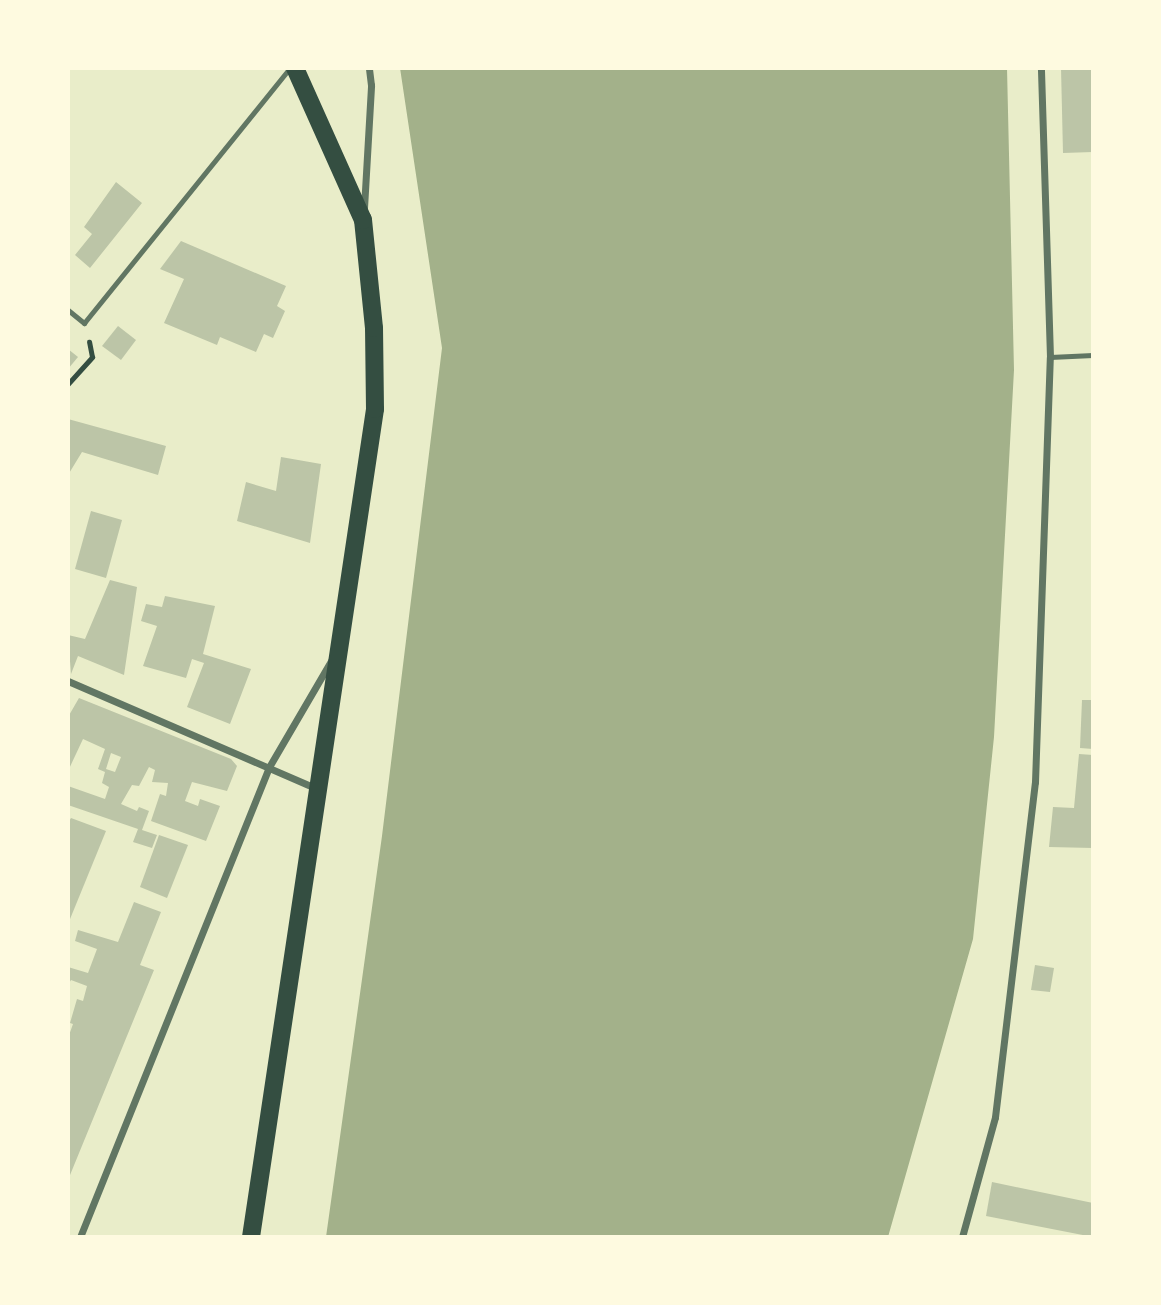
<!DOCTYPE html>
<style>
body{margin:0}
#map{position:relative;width:1161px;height:1305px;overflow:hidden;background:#e9edc9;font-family:"Times New Roman",serif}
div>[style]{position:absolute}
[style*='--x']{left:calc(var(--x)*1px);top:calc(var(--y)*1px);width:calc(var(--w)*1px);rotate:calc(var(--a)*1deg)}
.water>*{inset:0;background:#a3b18a}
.building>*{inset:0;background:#bcc5a7}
.path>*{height:4.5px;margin:-2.25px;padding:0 2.25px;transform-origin:2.25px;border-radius:2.25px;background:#344e41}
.service>*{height:5px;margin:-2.5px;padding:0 2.5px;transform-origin:2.5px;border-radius:2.5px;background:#617663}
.minor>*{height:7px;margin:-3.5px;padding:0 3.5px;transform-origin:3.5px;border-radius:3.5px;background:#617663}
.primary>*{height:18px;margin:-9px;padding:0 9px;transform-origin:9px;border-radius:9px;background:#344e41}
span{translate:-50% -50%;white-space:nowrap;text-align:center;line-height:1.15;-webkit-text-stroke:5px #fefae0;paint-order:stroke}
.frame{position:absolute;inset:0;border:70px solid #fefae0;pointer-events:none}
</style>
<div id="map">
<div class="water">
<i style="clip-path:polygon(400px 68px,1007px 68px,1014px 370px,994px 737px,973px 939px,888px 1237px,326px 1237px,382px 836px,442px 348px)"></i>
</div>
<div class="building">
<i style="clip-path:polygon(1061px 68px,1093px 68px,1093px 152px,1063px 153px)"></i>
<i style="clip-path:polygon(116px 182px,142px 203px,90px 268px,75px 255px,92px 234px,84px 227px)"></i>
<i style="clip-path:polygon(181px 241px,286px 286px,277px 306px,285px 311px,273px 338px,264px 334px,256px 352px,220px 337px,217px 345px,164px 323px,184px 279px,160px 269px)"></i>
<i style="clip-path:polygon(118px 326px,136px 340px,121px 360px,102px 346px)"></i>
<i style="clip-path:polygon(68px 349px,78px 357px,68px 369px)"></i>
<i style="clip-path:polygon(68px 419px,166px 446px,158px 475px,82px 452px,68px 475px)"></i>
<i style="clip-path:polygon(281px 457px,321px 464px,310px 543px,237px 521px,246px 482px,276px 491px)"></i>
<i style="clip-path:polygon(91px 511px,122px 520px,106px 578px,75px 569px)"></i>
<i style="clip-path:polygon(110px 580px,137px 587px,124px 675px,78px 656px,71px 674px,68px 635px,85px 639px)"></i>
<i style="clip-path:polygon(165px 596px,215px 606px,203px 654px,251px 669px,230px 724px,187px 707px,204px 663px,192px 659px,186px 678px,143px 666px,157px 626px,141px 621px,146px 604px,162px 607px)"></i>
<i style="clip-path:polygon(evenodd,79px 698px,231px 759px,237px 766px,227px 791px,192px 782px,185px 801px,198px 806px,200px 799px,220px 806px,206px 841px,151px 821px,160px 794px,166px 796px,168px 783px,152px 782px,155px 770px,149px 767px,139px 786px,132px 785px,121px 804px,137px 811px,139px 807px,149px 811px,142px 830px,157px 835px,152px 848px,133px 842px,138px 829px,68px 805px,68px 786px,105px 799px,109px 787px,102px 783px,105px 772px,98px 769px,105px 749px,83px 739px,68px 771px,68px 717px,79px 698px,111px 753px,121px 757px,115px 772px,106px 769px,111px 753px)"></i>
<i style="clip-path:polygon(1082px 700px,1093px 700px,1093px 749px,1080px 748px)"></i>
<i style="clip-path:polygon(1079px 754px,1093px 755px,1093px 848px,1049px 847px,1053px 807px,1074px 808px)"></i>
<i style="clip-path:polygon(71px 818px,106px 831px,68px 924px,68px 823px)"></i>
<i style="clip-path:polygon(159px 835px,188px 845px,167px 898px,140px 887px)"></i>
<i style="clip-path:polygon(134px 902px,161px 912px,140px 965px,154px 970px,68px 1180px,68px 1038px,73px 1024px,70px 1023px,77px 999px,83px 1001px,87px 986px,71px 980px,68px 985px,68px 967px,88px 973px,97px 949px,75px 941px,78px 930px,118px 942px)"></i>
<i style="clip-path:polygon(1035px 965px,1054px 968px,1050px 992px,1031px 990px)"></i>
<i style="clip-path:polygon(992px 1182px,1093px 1203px,1093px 1237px,986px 1216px)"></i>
</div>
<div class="path">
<i style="--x:68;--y:384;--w:36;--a:-48"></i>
<i style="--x:92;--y:357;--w:15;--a:-101"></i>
</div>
<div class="service">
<i style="--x:68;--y:310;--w:21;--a:39"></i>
<i style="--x:84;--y:323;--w:328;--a:-51.1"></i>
<i style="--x:1050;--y:357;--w:43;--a:-2.7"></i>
</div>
<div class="minor">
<i style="--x:364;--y:208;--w:123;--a:-86.7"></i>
<i style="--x:371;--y:85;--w:17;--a:-97"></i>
<i style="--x:68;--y:681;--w:272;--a:23.4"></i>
<i style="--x:80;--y:1237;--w:507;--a:-68.09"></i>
<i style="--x:269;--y:767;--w:125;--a:-59.7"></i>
<i style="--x:962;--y:1237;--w:124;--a:-74.6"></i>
<i style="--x:995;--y:1117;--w:337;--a:-83.2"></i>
<i style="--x:1035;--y:782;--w:425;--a:-88"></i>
<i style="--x:1050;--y:357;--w:289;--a:-91.8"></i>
</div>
<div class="primary">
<i style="--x:251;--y:1237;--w:837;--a:-81.48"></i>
<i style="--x:375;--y:409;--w:81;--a:-90.7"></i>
<i style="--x:374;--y:328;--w:109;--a:-95.8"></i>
<i style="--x:363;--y:220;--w:167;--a:-114.1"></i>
</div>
<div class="frame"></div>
</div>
